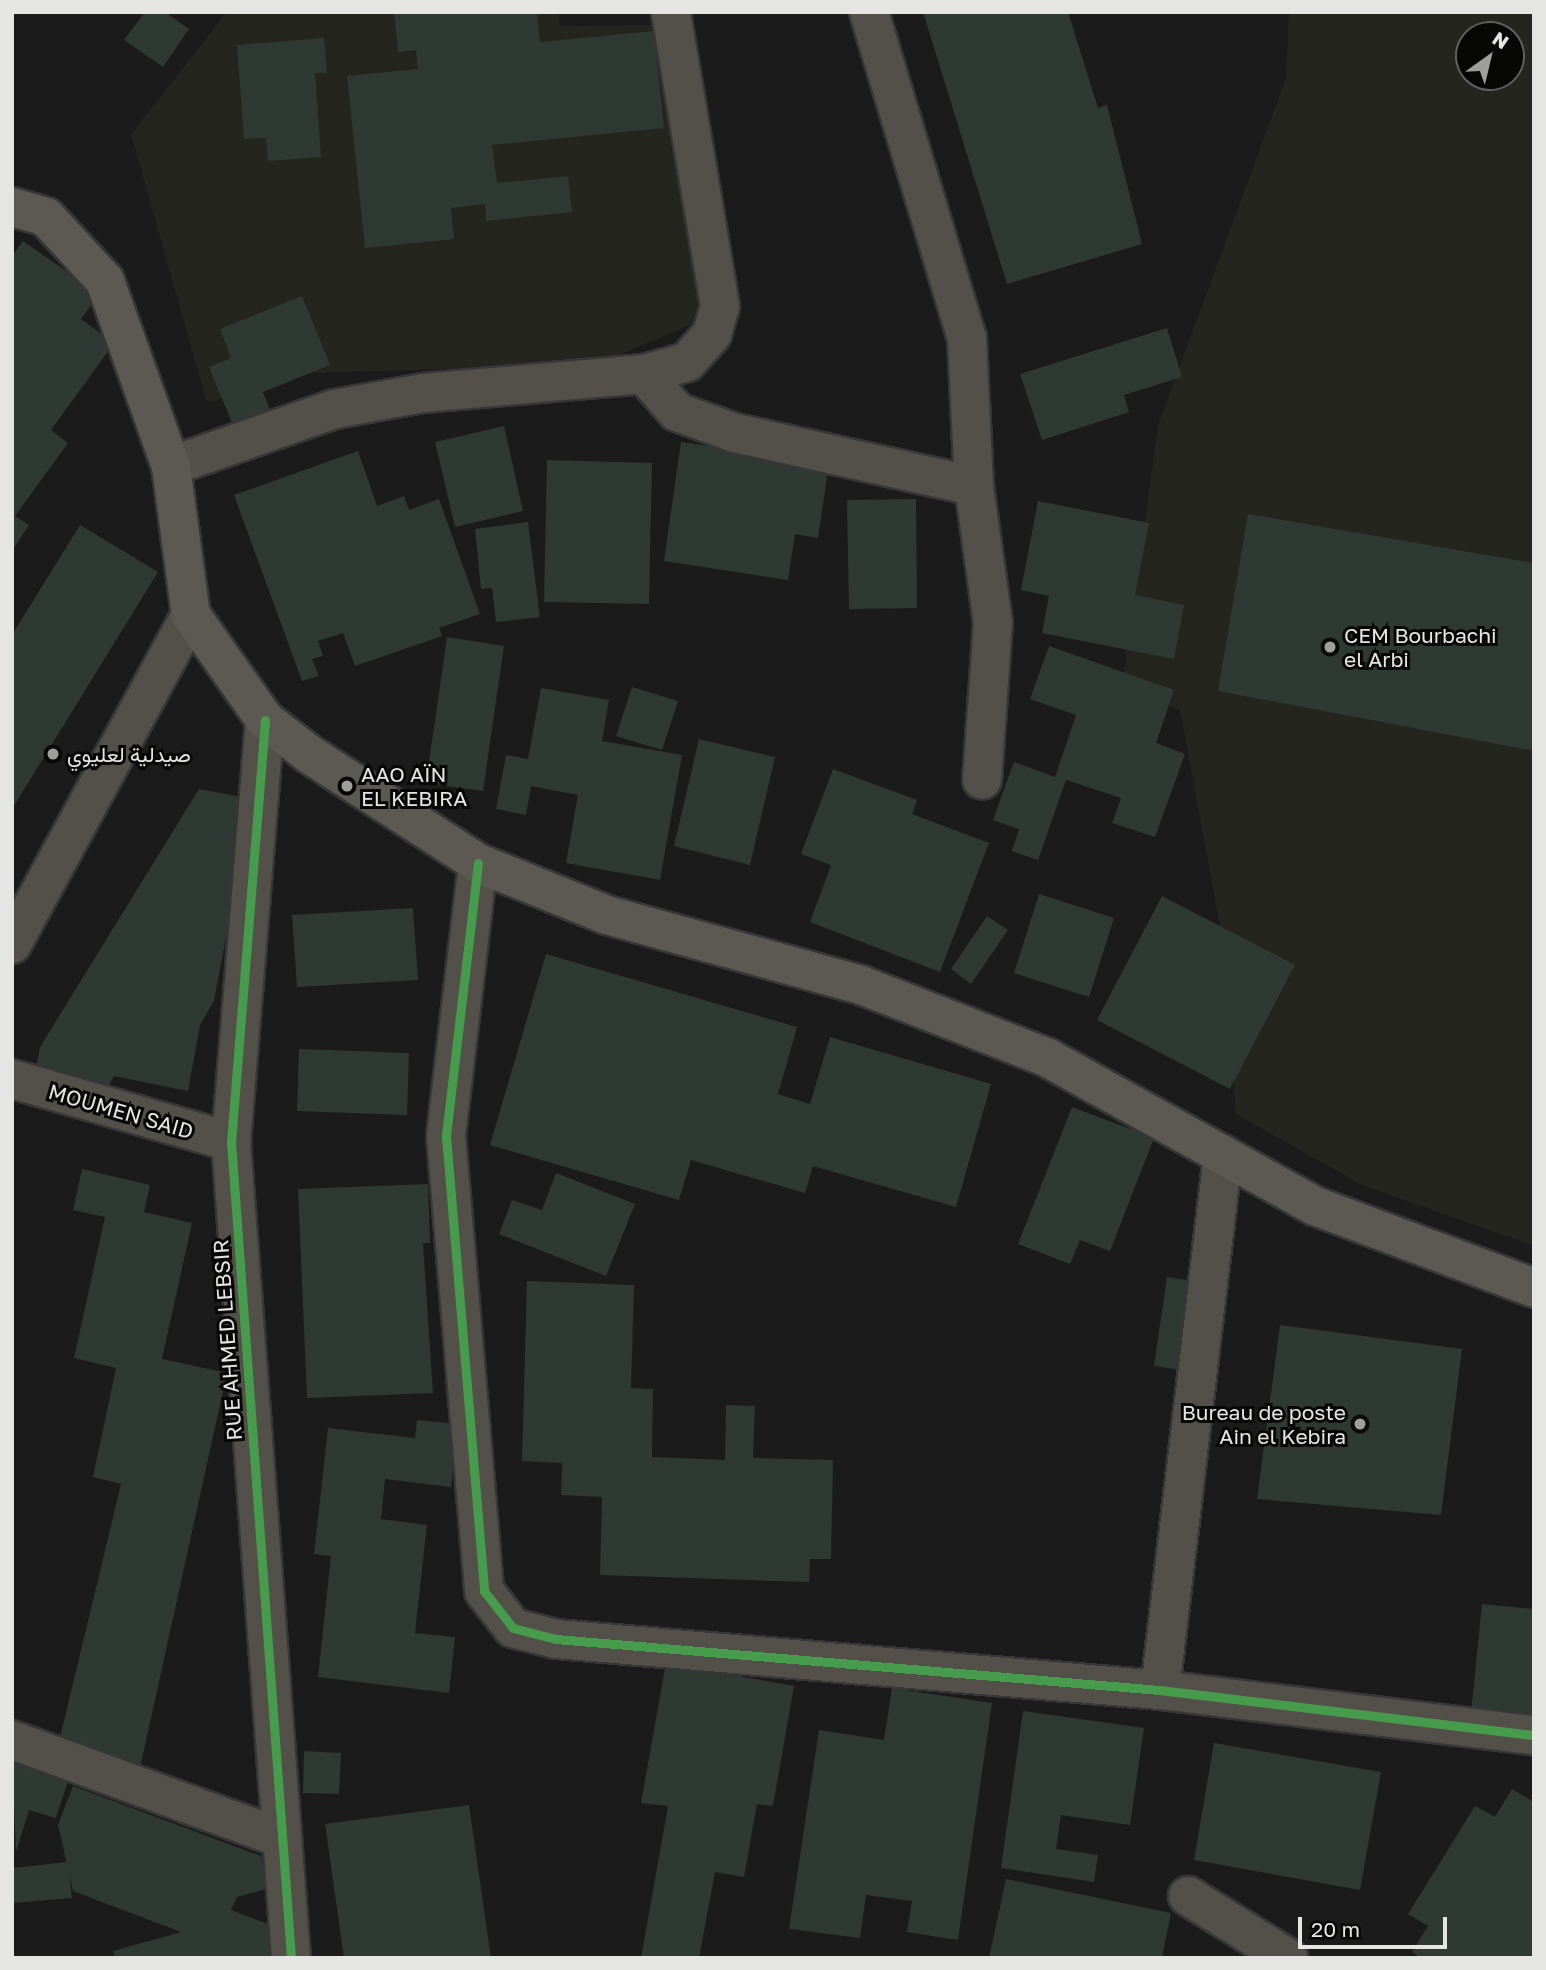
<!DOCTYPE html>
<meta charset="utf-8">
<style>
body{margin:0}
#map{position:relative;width:1546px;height:1970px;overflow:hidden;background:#1b1b1b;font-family:"Golos Text",Vazirmatn,sans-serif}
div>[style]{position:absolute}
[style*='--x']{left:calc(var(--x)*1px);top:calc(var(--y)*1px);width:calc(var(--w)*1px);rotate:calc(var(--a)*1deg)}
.built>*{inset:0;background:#23251e}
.building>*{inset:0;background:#2f3933}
.roads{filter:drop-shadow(2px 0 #373737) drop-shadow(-2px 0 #373737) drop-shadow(0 2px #373737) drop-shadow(0 -2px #373737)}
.minor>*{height:38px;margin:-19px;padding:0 19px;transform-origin:19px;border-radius:19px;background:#535049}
.major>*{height:38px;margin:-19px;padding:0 19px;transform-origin:19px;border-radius:19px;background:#5c5952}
.cycleway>*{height:9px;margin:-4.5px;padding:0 4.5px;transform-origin:4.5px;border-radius:4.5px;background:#469c4c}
.dots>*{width:19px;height:19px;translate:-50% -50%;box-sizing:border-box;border:4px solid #070706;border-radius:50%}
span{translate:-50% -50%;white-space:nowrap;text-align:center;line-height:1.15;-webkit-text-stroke:6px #070706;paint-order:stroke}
.poi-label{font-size:21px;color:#e5e5e3}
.left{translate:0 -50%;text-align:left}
.right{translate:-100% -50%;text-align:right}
.street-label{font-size:21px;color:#e5e5e3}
.frame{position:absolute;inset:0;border:14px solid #e5e5e3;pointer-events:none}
.north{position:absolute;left:1455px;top:21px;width:70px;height:70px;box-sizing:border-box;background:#070706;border:2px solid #60605e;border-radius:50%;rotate:34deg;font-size:19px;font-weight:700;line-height:28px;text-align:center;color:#e5e5e3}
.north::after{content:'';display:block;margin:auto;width:24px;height:32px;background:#9e9e9d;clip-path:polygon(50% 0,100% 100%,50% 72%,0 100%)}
.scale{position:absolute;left:1298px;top:1917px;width:149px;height:32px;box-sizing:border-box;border:4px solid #e5e5e3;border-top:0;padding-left:9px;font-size:21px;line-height:24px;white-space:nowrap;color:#e5e5e3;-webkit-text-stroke:5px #070706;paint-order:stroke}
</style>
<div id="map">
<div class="built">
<i style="clip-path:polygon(227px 12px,558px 12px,560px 26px,660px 25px,702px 281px,693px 324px,619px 355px,485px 368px,312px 373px,207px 403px,131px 134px)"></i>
<i style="clip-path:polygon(evenodd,1289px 12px,1534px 12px,1534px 1246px,1362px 1185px,1236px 1114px,1224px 947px,1180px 710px,1122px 687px,1158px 425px,1286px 78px,1289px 12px,1469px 35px,1511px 35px,1511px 77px,1469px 77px,1469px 35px)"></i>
</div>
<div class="building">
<i style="clip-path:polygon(145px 12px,165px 12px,189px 29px,163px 67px,124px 40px)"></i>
<i style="clip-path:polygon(394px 12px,537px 12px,540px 42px,654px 31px,664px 128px,492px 145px,497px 183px,568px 176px,572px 212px,486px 221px,485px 204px,451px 208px,454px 239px,365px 248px,347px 76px,418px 69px,416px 50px,398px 52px)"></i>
<i style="clip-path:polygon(923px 12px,1068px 12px,1098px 108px,1107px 105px,1142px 244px,1007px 284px)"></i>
<i style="clip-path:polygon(324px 38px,327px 73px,315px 73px,321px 157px,268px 161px,266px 138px,244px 139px,237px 45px)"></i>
<i style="clip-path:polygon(23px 241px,99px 294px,81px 319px,114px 343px,51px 430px,68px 443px,15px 516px,29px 525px,12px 551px,12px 256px)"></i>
<i style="clip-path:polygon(302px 296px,330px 365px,263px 392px,270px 410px,233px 425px,209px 367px,231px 358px,220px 329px)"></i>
<i style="clip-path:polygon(1167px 328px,1182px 377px,1124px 395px,1129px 412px,1042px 440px,1020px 374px)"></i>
<i style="clip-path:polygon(504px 426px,523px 511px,455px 527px,435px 442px)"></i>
<i style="clip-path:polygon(681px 442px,829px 464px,818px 538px,795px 534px,788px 580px,664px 561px)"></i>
<i style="clip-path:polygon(358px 451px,377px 506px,404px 496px,409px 510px,439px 499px,480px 614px,439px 628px,442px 636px,355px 666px,343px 633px,318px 641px,323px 656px,312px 659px,319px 676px,302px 681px,234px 495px)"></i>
<i style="clip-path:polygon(547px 460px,652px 463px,649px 604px,544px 602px)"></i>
<i style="clip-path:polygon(916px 499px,917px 608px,849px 609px,847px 500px)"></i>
<i style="clip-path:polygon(1038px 501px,1149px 523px,1135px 595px,1184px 605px,1174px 659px,1042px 633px,1049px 596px,1021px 590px)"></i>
<i style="clip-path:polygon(1248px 514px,1534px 563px,1534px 751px,1218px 691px)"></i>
<i style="clip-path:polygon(528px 522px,540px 617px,496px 622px,492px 588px,481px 589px,475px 529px)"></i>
<i style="clip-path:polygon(80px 525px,158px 572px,12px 809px,12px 635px)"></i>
<i style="clip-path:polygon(447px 637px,504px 646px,483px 791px,426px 783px)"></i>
<i style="clip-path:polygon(1049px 646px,1174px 690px,1156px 743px,1185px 754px,1155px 837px,1112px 823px,1121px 798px,1066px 780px,1038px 860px,1012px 851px,1019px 829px,993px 820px,1014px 762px,1055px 777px,1076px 715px,1030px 699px)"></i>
<i style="clip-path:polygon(632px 687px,678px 701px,662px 750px,616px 736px)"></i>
<i style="clip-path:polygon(541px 688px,609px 700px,602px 741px,682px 755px,660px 880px,566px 863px,578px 795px,531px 786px,526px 815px,496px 809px,506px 755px,528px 759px)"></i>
<i style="clip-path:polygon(699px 739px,775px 757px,750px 865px,674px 846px)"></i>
<i style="clip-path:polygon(833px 769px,917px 800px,912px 814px,989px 843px,940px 972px,810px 922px,831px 865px,801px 854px)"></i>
<i style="clip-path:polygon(199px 789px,252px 799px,214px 1001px,200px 1025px,188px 1091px,114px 1076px,98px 1105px,34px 1079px,40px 1047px)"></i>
<i style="clip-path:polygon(1039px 894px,1114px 918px,1089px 997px,1014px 973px)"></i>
<i style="clip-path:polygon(1162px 896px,1295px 965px,1230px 1089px,1097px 1020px)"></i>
<i style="clip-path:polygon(413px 908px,418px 980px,297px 987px,292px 915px)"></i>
<i style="clip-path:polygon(987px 916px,1008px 930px,971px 984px,951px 969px)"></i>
<i style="clip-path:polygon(546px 954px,797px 1027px,778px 1094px,810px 1104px,830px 1037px,991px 1084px,956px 1207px,813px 1166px,805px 1193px,691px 1160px,679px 1200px,490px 1145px)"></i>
<i style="clip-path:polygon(299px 1049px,409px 1053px,407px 1115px,297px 1111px)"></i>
<i style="clip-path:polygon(1072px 1107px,1154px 1138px,1110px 1251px,1080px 1240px,1070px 1264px,1018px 1244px)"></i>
<i style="clip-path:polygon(82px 1169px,150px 1185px,144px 1212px,192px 1223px,162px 1359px,227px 1373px,140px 1768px,57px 1750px,121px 1484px,93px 1477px,116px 1368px,74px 1358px,105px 1217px,73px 1210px)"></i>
<i style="clip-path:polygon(556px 1173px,635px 1204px,606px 1276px,499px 1234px,512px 1200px,542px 1210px)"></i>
<i style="clip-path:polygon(428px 1184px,430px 1243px,423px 1243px,433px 1393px,307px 1398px,298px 1189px)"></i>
<i style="clip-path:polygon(1167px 1277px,1206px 1283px,1194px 1372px,1154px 1366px)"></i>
<i style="clip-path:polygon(527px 1281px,634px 1285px,631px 1388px,653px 1389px,652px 1457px,725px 1460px,726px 1405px,755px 1406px,753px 1458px,833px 1460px,831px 1559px,810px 1559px,809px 1582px,600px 1575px,602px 1497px,561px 1495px,562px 1463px,522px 1461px)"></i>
<i style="clip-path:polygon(1280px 1325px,1462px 1349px,1441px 1515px,1257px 1499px)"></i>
<i style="clip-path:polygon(417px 1420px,458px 1424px,451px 1487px,385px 1479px,381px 1519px,427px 1525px,415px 1633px,455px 1637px,449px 1693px,318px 1677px,331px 1556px,314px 1554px,328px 1428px,415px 1438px)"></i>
<i style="clip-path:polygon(1482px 1604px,1534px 1609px,1534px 1719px,1471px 1713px)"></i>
<i style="clip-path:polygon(666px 1663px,794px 1686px,773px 1806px,757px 1804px,744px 1877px,715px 1872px,699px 1958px,641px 1958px,668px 1806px,641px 1803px)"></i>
<i style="clip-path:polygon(892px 1688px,992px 1703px,958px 1940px,907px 1932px,912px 1901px,866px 1895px,860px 1938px,789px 1929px,819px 1730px,884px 1740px)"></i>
<i style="clip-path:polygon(1023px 1711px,1144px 1728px,1130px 1825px,1061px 1815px,1056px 1849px,1098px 1855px,1094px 1882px,1001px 1868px)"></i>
<i style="clip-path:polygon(1214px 1743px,1381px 1772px,1360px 1890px,1194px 1860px)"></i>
<i style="clip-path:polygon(304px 1751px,341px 1753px,339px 1794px,303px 1793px)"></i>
<i style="clip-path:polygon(12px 1757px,70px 1775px,56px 1818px,29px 1810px,16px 1852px)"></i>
<i style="clip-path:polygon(73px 1786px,261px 1856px,270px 1888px,237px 1897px,231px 1910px,279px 1928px,283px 1958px,115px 1958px,113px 1951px,181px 1932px,73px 1891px,58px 1825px)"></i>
<i style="clip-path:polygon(1512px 1789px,1534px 1802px,1534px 1958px,1421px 1958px,1412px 1952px,1428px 1926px,1408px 1914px,1475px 1806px,1495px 1817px)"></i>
<i style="clip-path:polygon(469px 1805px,491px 1958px,344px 1958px,325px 1824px)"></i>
<i style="clip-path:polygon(68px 1862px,72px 1898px,12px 1903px,12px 1868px)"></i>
<i style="clip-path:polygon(1006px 1879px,1171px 1913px,1162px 1958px,989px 1958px)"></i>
</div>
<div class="roads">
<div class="minor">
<i style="--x:869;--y:12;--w:340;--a:73.3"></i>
<i style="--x:967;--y:338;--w:148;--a:87.3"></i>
<i style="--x:974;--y:486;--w:138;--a:82.1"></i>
<i style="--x:993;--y:623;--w:157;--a:94"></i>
<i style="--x:644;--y:374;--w:50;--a:49"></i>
<i style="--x:677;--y:412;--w:62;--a:19.9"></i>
<i style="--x:735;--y:433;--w:245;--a:12.5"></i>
<i style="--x:171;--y:466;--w:174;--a:-19.2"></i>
<i style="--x:335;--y:409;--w:89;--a:-10.3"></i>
<i style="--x:423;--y:393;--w:222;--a:-4.9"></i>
<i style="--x:644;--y:374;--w:45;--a:-15.6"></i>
<i style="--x:687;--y:362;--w:38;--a:-48"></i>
<i style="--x:712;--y:334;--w:29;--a:-74"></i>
<i style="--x:720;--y:306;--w:298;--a:-99.5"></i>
<i style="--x:265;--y:720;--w:423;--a:94.6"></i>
<i style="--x:231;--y:1142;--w:818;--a:85.79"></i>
<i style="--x:478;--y:863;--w:275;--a:96.7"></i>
<i style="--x:446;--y:1136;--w:457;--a:85.2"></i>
<i style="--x:484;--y:1591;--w:47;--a:51.9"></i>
<i style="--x:513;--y:1628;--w:44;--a:14.3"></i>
<i style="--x:556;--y:1639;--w:606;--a:4.83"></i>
<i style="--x:1160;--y:1690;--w:377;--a:6.9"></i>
<i style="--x:12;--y:944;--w:375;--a:-61.5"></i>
<i style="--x:12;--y:1079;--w:228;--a:16"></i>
<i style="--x:1160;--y:1690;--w:539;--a:-83.28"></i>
<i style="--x:12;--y:1740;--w:284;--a:20"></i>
<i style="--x:1188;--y:1896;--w:118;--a:31.8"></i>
</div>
<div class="major">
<i style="--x:12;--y:207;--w:35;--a:16"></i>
<i style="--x:46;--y:217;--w:87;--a:47.3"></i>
<i style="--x:105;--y:281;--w:196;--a:70.4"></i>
<i style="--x:171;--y:466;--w:150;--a:82.4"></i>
<i style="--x:191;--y:615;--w:128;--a:54.8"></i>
<i style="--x:265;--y:720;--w:56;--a:37.7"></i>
<i style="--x:309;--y:754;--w:201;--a:32.8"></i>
<i style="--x:478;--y:863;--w:139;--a:22"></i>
<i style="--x:607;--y:915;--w:263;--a:15.4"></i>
<i style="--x:861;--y:985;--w:201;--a:21.3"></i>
<i style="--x:1048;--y:1058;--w:305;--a:29"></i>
<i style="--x:1315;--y:1206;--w:234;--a:20.5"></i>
</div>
</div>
<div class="cycleway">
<i style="--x:265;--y:720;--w:423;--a:94.6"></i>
<i style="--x:231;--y:1142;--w:818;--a:85.79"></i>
<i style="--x:478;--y:863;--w:275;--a:96.7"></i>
<i style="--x:446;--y:1136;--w:457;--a:85.2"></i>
<i style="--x:484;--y:1591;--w:47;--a:51.9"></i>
<i style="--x:513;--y:1628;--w:44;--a:14.3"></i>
<i style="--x:556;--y:1639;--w:606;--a:4.83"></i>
<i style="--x:1160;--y:1690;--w:377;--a:6.9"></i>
</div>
<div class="dots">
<i style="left:1330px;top:647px;background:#9e9e9d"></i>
<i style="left:53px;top:754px;background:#9e9e9d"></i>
<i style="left:347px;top:786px;background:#9e9e9d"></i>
<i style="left:1360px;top:1424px;background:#9e9e9d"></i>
</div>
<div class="poi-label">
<span class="left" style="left:1344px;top:647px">CEM Bourbachi<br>el Arbi</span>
<span class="left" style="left:67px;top:754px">صيدلية لعليوي</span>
<span class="left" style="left:361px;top:786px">AAO AÏN<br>EL KEBIRA</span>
<span class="right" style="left:1346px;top:1424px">Bureau de poste<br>Ain el Kebira</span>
</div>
<div class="street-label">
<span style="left:121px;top:1111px;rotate:16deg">MOUMEN SAID</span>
<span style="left:227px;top:1340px;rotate:-94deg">RUE AHMED LEBSIR</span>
</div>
<div class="frame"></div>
<div class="north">N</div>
<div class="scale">20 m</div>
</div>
